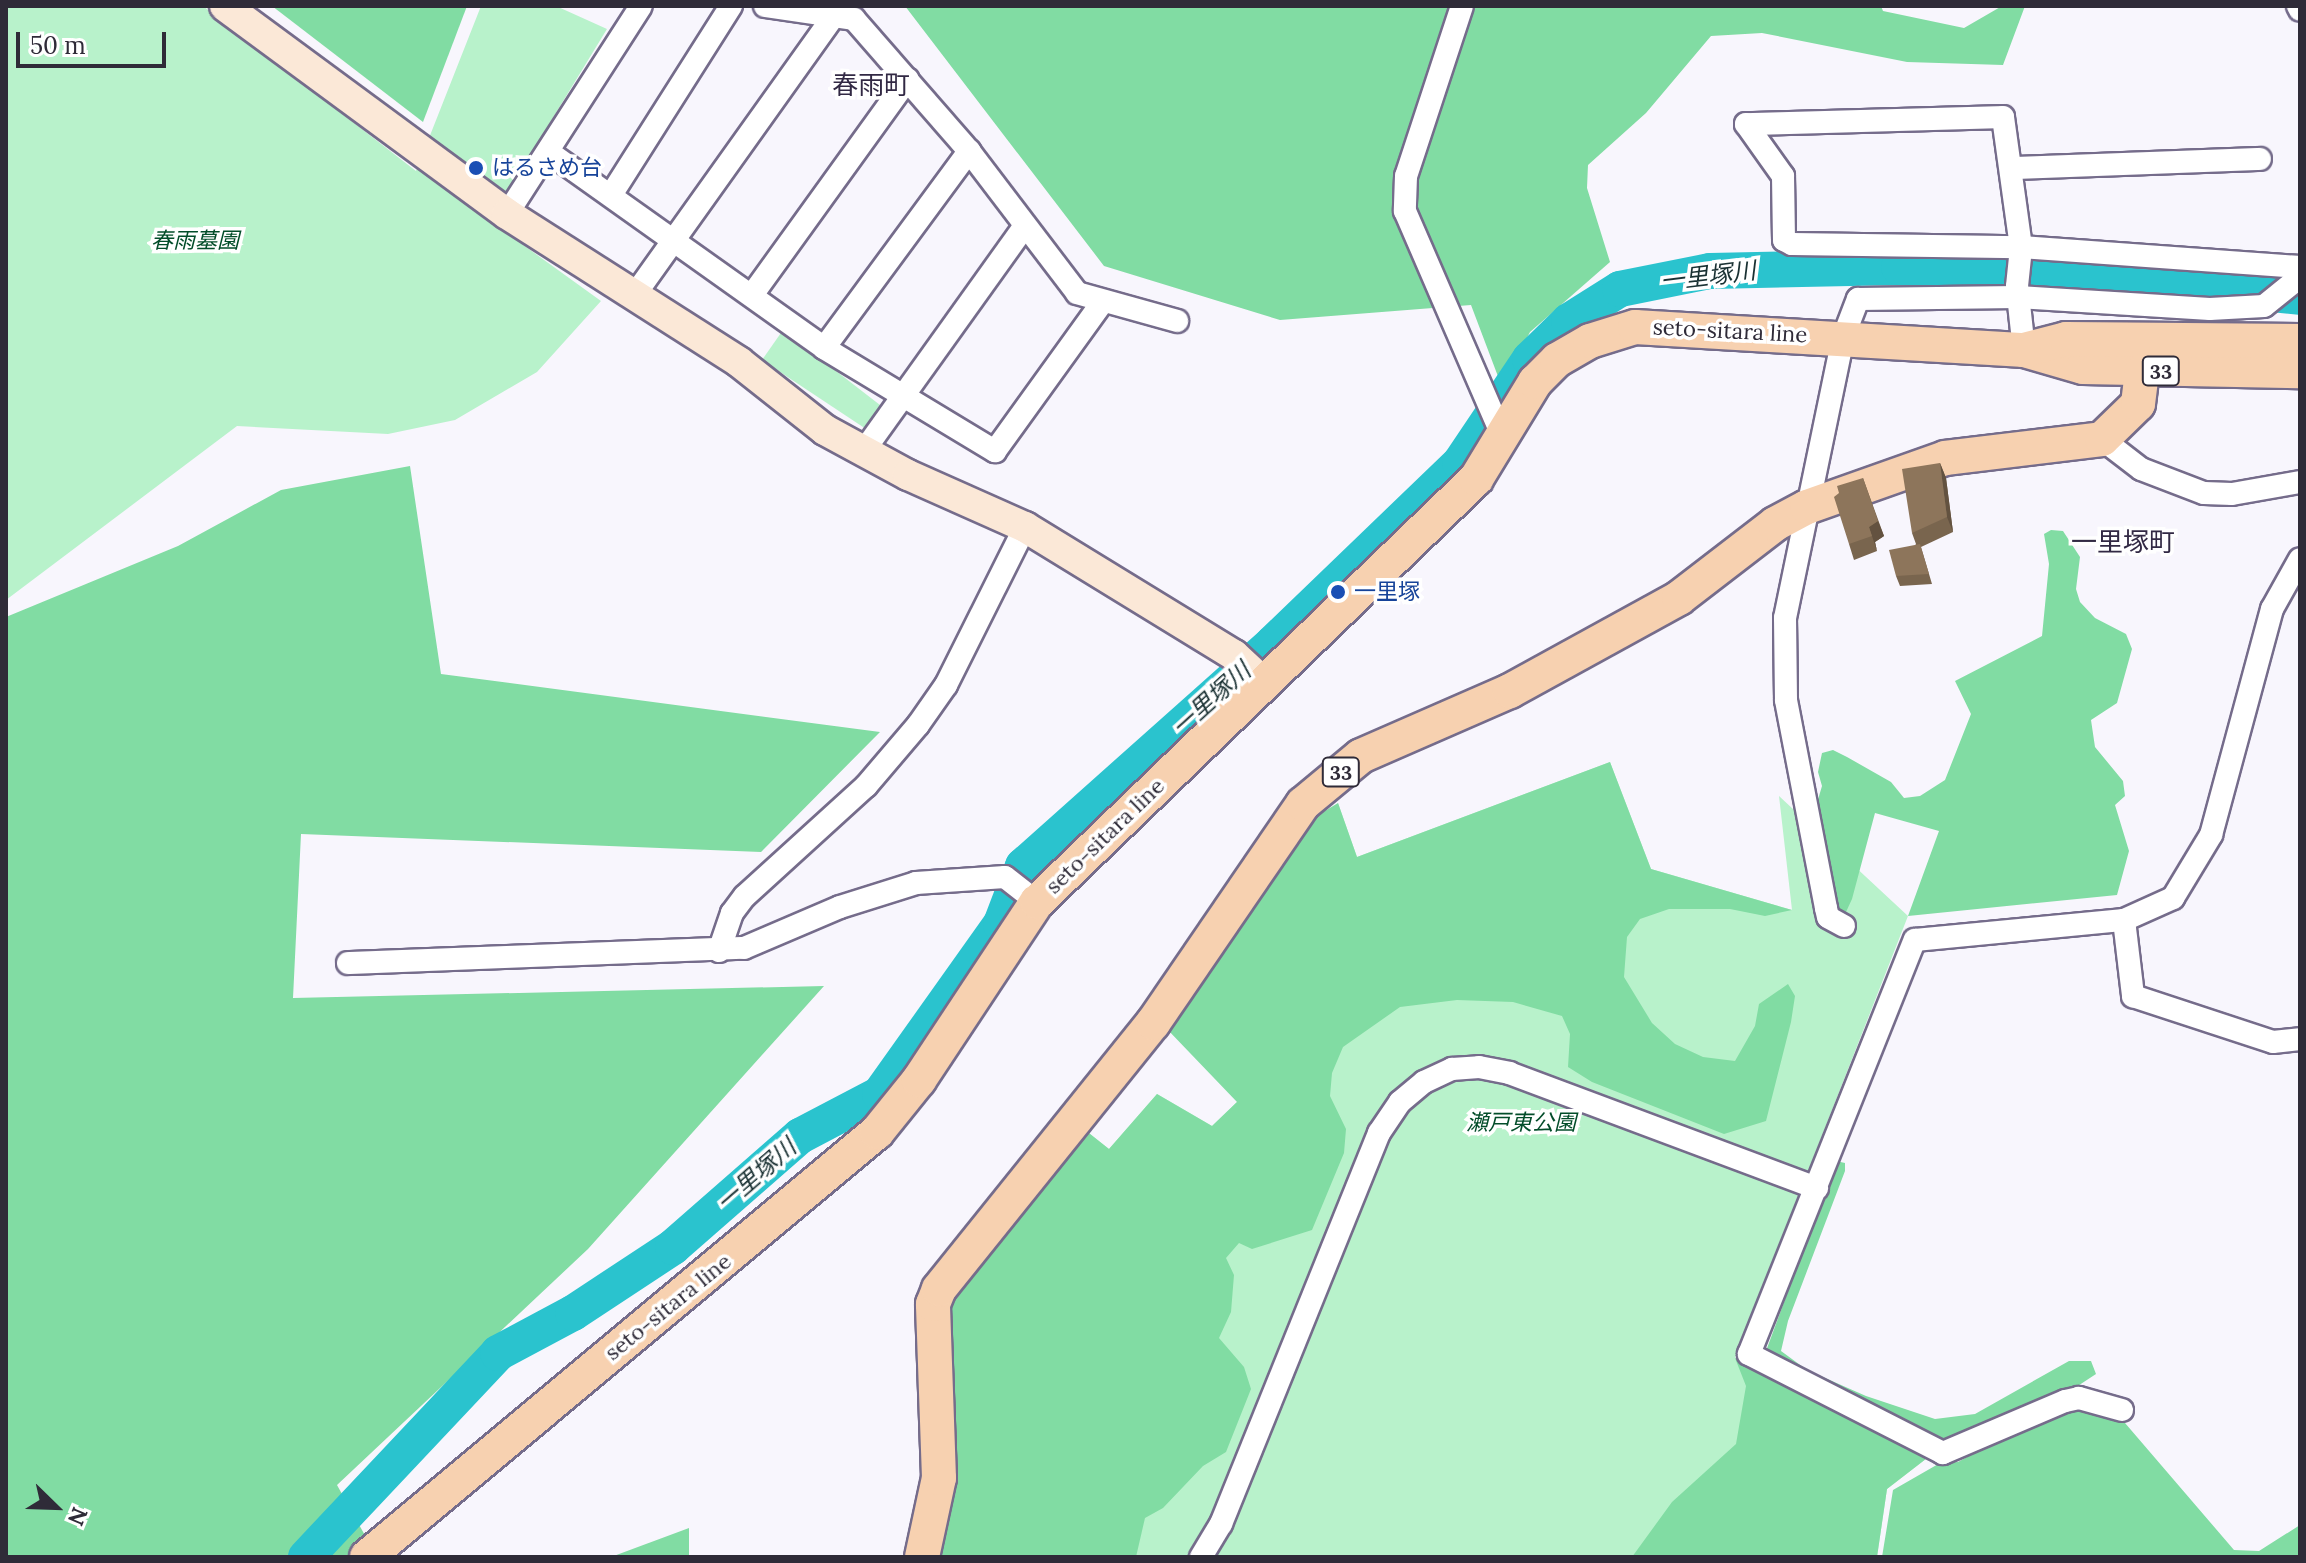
<!DOCTYPE html>
<meta charset="utf-8">
<style>
body{margin:0}
#map{position:relative;width:2306px;height:1563px;overflow:hidden;background:#f8f6fd;font-family:Lora,"Noto Sans JP",serif}
div>[style]{position:absolute}
[style*='--x']{left:calc(var(--x)*1px);top:calc(var(--y)*1px);width:calc(var(--w)*1px);rotate:calc(var(--a)*1deg)}
.green>*{inset:0;background:#b8f2cb}
.forest>*{inset:0;background:#81dca3}
.river>*{height:36px;margin:-18px;padding:0 18px;transform-origin:18px;border-radius:18px;background:#2ac3ce}
.roads{filter:drop-shadow(2px 0 #756c8b) drop-shadow(-2px 0 #756c8b) drop-shadow(0 2px #756c8b) drop-shadow(0 -2px #756c8b)}
.street>*{height:22px;margin:-11px;padding:0 11px;transform-origin:11px;border-radius:11px;background:#fff}
.secondary>*{height:30px;margin:-15px;padding:0 15px;transform-origin:15px;border-radius:15px;background:#fbe8d7}
.primary>*{height:34px;margin:-17px;padding:0 17px;transform-origin:17px;border-radius:17px;background:#f7d1b0}
.wall>*{inset:0;background:#79654e}
.shaded-wall>*{inset:0;background:#635240}
.building>*{inset:0;background:#8d755b}
.dots>*{width:22px;height:22px;translate:-50% -50%;box-sizing:border-box;border:4px solid #fff;border-radius:50%}
span{translate:-50% -50%;white-space:nowrap;text-align:center;line-height:1.15;-webkit-text-stroke:7px #fff;paint-order:stroke}
.shield-label span{padding:2px 6px;background:#fff;border:2px solid;border-radius:6px;-webkit-text-stroke-width:0}
.shield-label{font-size:20px;color:#2f2b38;font-weight:700}
.transit-label{font-size:22px;color:#164399}
.left{translate:0 -50%;text-align:left}
.park-label{font-size:22px;color:#034d2a;font-style:italic}
.street-label{font-size:22px;color:#2f2b38}
.water-label{font-size:24px;color:#1a3133;font-style:italic}
.quarter-label{font-size:26px;color:#322944}
.frame{position:absolute;inset:0;border:8px solid #2f2b38;pointer-events:none}
.north{position:absolute;left:16px;top:1467px;width:80px;height:80px;-webkit-text-stroke:6px #fff;paint-order:stroke;rotate:113deg;font-size:22px;font-weight:700;line-height:32px;text-align:center;color:#2f2b38}
.north::after{content:'';display:block;margin:auto;width:28px;height:36px;background:#2f2b38;clip-path:polygon(50% 0,100% 100%,50% 72%,0 100%)}
.scale{position:absolute;left:16px;top:32px;width:150px;height:36px;box-sizing:border-box;border:4px solid #2f2b38;border-top:0;padding-left:10px;font-size:24px;line-height:28px;white-space:nowrap;color:#2f2b38;-webkit-text-stroke:6px #fff;paint-order:stroke}
</style>
<div id="map">
<div class="green">
<i style="clip-path:polygon(6px 6px,203px 6px,416px 171px,481px 6px,556px 6px,607px 29px,490px 221px,601px 301px,537px 372px,455px 420px,388px 434px,237px 426px,6px 600px)"></i>
<i style="clip-path:polygon(783px 330px,880px 405px,866px 429px,762px 360px)"></i>
<i style="clip-path:polygon(1610px 762px,1651px 869px,1792px 910px,1779px 796px,1908px 916px,1735px 1358px,1931px 1455px,1887px 1489px,1877px 1557px,930px 1557px,1080px 1126px,1109px 1149px,1157px 1094px,1212px 1126px,1237px 1102px,1338px 803px,1357px 857px)"></i>
</div>
<div class="forest">
<i style="clip-path:polygon(272px 6px,467px 6px,423px 122px)"></i>
<i style="clip-path:polygon(905px 6px,1881px 6px,1883px 11px,1964px 28px,2002px 6px,2025px 6px,2003px 65px,1907px 62px,1762px 33px,1711px 36px,1646px 113px,1588px 165px,1587px 188px,1610px 262px,1530px 332px,1502px 387px,1471px 305px,1280px 320px,1104px 266px)"></i>
<i style="clip-path:polygon(410px 466px,441px 674px,880px 732px,761px 852px,301px 834px,293px 998px,824px 986px,588px 1249px,337px 1485px,377px 1557px,6px 1557px,6px 617px,178px 546px,281px 490px)"></i>
<i style="clip-path:polygon(2051px 530px,2063px 531px,2080px 557px,2076px 589px,2080px 602px,2095px 618px,2126px 634px,2132px 649px,2117px 703px,2091px 720px,2095px 747px,2123px 781px,2125px 796px,2115px 805px,2129px 851px,2117px 895px,1908px 916px,1939px 831px,1875px 813px,1852px 899px,1846px 912px,1838px 912px,1829px 905px,1814px 813px,1822px 786px,1818px 772px,1822px 753px,1833px 750px,1847px 757px,1891px 782px,1904px 798px,1920px 796px,1945px 780px,1971px 714px,1955px 681px,2042px 636px,2049px 564px,2044px 534px)"></i>
<i style="clip-path:polygon(1610px 762px,1651px 869px,1792px 910px,1765px 916px,1730px 909px,1669px 909px,1640px 919px,1627px 937px,1624px 977px,1652px 1023px,1675px 1044px,1703px 1057px,1735px 1061px,1755px 1026px,1759px 1004px,1788px 984px,1795px 996px,1791px 1022px,1766px 1121px,1724px 1134px,1592px 1082px,1568px 1067px,1570px 1034px,1562px 1016px,1513px 1002px,1457px 1000px,1400px 1007px,1343px 1047px,1332px 1073px,1330px 1096px,1346px 1129px,1344px 1153px,1312px 1230px,1252px 1249px,1239px 1243px,1226px 1258px,1234px 1275px,1231px 1312px,1219px 1338px,1244px 1367px,1251px 1389px,1226px 1452px,1203px 1466px,1163px 1508px,1145px 1518px,1136px 1557px,930px 1557px,945px 1302px,1080px 1126px,1109px 1149px,1157px 1094px,1212px 1126px,1237px 1102px,1166px 1028px,1310px 820px,1338px 803px,1357px 857px)"></i>
<i style="clip-path:polygon(1836px 1161px,1845px 1163px,1845px 1171px,1788px 1321px,1781px 1351px,1807px 1370px,1866px 1396px,1935px 1419px,1975px 1414px,2069px 1361px,2091px 1361px,2096px 1374px,2064px 1395px,1951px 1446px,1766px 1351px)"></i>
<i style="clip-path:polygon(1735px 1358px,1931px 1455px,1887px 1489px,1877px 1557px,1632px 1557px,1672px 1502px,1736px 1444px,1746px 1386px)"></i>
<i style="clip-path:polygon(2083px 1408px,2125px 1423px,2234px 1550px,2259px 1551px,2300px 1525px,2300px 1557px,1882px 1557px,1893px 1490px,1940px 1463px,1958px 1462px,2014px 1431px)"></i>
<i style="clip-path:polygon(689px 1528px,689px 1557px,611px 1557px)"></i>
</div>
<div class="river">
<i style="--x:306;--y:1557;--w:280;--a:-46.7"></i>
<i style="--x:498;--y:1353;--w:85;--a:-28.1"></i>
<i style="--x:573;--y:1313;--w:120;--a:-33.4"></i>
<i style="--x:673;--y:1247;--w:169;--a:-41.2"></i>
<i style="--x:800;--y:1136;--w:90;--a:-27.7"></i>
<i style="--x:880;--y:1094;--w:209;--a:-54.6"></i>
<i style="--x:1001;--y:924;--w:62;--a:-69.2"></i>
<i style="--x:1023;--y:866;--w:335;--a:-41.7"></i>
<i style="--x:1273;--y:643;--w:260;--a:-43.9"></i>
<i style="--x:1460;--y:463;--w:125;--a:-56.1"></i>
<i style="--x:1530;--y:359;--w:54;--a:-44.3"></i>
<i style="--x:1569;--y:321;--w:60;--a:-32.1"></i>
<i style="--x:1620;--y:289;--w:92;--a:-11.3"></i>
<i style="--x:1710;--y:271;--w:189;--a:-1.2"></i>
<i style="--x:1899;--y:267;--w:147;--a:1.9"></i>
<i style="--x:2046;--y:272;--w:255;--a:5.6"></i>
</div>
<div class="roads">
<div class="street">
<i style="--x:765;--y:6;--w:90;--a:8.3"></i>
<i style="--x:854;--y:19;--w:175;--a:48.9"></i>
<i style="--x:969;--y:151;--w:178;--a:52.7"></i>
<i style="--x:1077;--y:293;--w:104;--a:15.6"></i>
<i style="--x:1462;--y:6;--w:179;--a:108.2"></i>
<i style="--x:1406;--y:176;--w:35;--a:92"></i>
<i style="--x:1405;--y:211;--w:247;--a:66.6"></i>
<i style="--x:2298;--y:6;--w:4;--a:63"></i>
<i style="--x:550;--y:153;--w:336;--a:35.4"></i>
<i style="--x:824;--y:348;--w:200;--a:31.1"></i>
<i style="--x:995;--y:451;--w:185;--a:-54.2"></i>
<i style="--x:2013;--y:168;--w:247;--a:-2.1"></i>
<i style="--x:611;--y:195;--w:224;--a:-57.6"></i>
<i style="--x:507;--y:214;--w:247;--a:-57.2"></i>
<i style="--x:636;--y:293;--w:335;--a:-54.5"></i>
<i style="--x:752;--y:295;--w:266;--a:-54.2"></i>
<i style="--x:824;--y:348;--w:245;--a:-53.6"></i>
<i style="--x:2024;--y:350;--w:64;--a:-96.2"></i>
<i style="--x:2017;--y:286;--w:39;--a:-84"></i>
<i style="--x:2021;--y:247;--w:131;--a:-97.9"></i>
<i style="--x:2003;--y:117;--w:257;--a:178.4"></i>
<i style="--x:1746;--y:124;--w:64;--a:54.6"></i>
<i style="--x:1783;--y:176;--w:64;--a:89.1"></i>
<i style="--x:1784;--y:240;--w:9;--a:27"></i>
<i style="--x:1792;--y:244;--w:229;--a:0.8"></i>
<i style="--x:2021;--y:247;--w:280;--a:4.1"></i>
<i style="--x:2102;--y:439;--w:49;--a:37.6"></i>
<i style="--x:2141;--y:469;--w:67;--a:20.9"></i>
<i style="--x:2204;--y:493;--w:28;--a:2"></i>
<i style="--x:2232;--y:494;--w:69;--a:-10"></i>
<i style="--x:863;--y:452;--w:278;--a:-54.4"></i>
<i style="--x:2124;--y:920;--w:77;--a:83.2"></i>
<i style="--x:2133;--y:996;--w:147;--a:18.2"></i>
<i style="--x:2273;--y:1042;--w:27;--a:-6"></i>
<i style="--x:1844;--y:926;--w:18;--a:-151"></i>
<i style="--x:1828;--y:917;--w:9;--a:-103"></i>
<i style="--x:1826;--y:908;--w:212;--a:-100.9"></i>
<i style="--x:1786;--y:700;--w:82;--a:-90.7"></i>
<i style="--x:1785;--y:618;--w:286;--a:-78.3"></i>
<i style="--x:1843;--y:338;--w:42;--a:-69"></i>
<i style="--x:1858;--y:299;--w:160;--a:-0.7"></i>
<i style="--x:2018;--y:297;--w:192;--a:3.6"></i>
<i style="--x:2210;--y:309;--w:54;--a:-3.2"></i>
<i style="--x:2264;--y:306;--w:46;--a:-38.9"></i>
<i style="--x:719;--y:951;--w:40;--a:-71.1"></i>
<i style="--x:732;--y:913;--w:21;--a:-53"></i>
<i style="--x:745;--y:896;--w:164;--a:-42.3"></i>
<i style="--x:866;--y:786;--w:80;--a:-49.6"></i>
<i style="--x:918;--y:725;--w:49;--a:-55"></i>
<i style="--x:946;--y:685;--w:177;--a:-63.4"></i>
<i style="--x:348;--y:963;--w:396;--a:-2.2"></i>
<i style="--x:744;--y:948;--w:104;--a:-23.1"></i>
<i style="--x:840;--y:907;--w:80;--a:-17.5"></i>
<i style="--x:916;--y:883;--w:89;--a:-3.9"></i>
<i style="--x:1005;--y:877;--w:41;--a:38"></i>
<i style="--x:2122;--y:1410;--w:45;--a:-164.4"></i>
<i style="--x:2079;--y:1398;--w:14;--a:168"></i>
<i style="--x:2065;--y:1401;--w:133;--a:156.9"></i>
<i style="--x:1943;--y:1453;--w:218;--a:-153"></i>
<i style="--x:1749;--y:1354;--w:446;--a:-68.2"></i>
<i style="--x:1915;--y:940;--w:210;--a:-5.5"></i>
<i style="--x:2124;--y:920;--w:54;--a:-24.2"></i>
<i style="--x:2173;--y:898;--w:74;--a:-58.9"></i>
<i style="--x:2211;--y:835;--w:234;--a:-74.9"></i>
<i style="--x:2272;--y:609;--w:57;--a:-60.8"></i>
<i style="--x:1201;--y:1557;--w:39;--a:-59"></i>
<i style="--x:1221;--y:1524;--w:422;--a:-68"></i>
<i style="--x:1379;--y:1133;--w:37;--a:-56"></i>
<i style="--x:1400;--y:1102;--w:31;--a:-40"></i>
<i style="--x:1424;--y:1082;--w:31;--a:-25"></i>
<i style="--x:1452;--y:1069;--w:27;--a:-4"></i>
<i style="--x:1479;--y:1067;--w:31;--a:11"></i>
<i style="--x:1509;--y:1073;--w:329;--a:20.5"></i>
</div>
<div class="secondary">
<i style="--x:225;--y:6;--w:350;--a:36.4"></i>
<i style="--x:507;--y:214;--w:275;--a:32.5"></i>
<i style="--x:739;--y:362;--w:110;--a:38.3"></i>
<i style="--x:825;--y:430;--w:94;--a:28.5"></i>
<i style="--x:908;--y:475;--w:128;--a:24"></i>
<i style="--x:1025;--y:527;--w:245;--a:31.5"></i>
<i style="--x:1234;--y:655;--w:40;--a:43"></i>
</div>
<div class="primary">
<i style="--x:2024;--y:350;--w:61;--a:16.1"></i>
<i style="--x:2083;--y:367;--w:217;--a:1.1"></i>
<i style="--x:367;--y:1557;--w:664;--a:-39.81"></i>
<i style="--x:877;--y:1132;--w:67;--a:-51.1"></i>
<i style="--x:919;--y:1080;--w:214;--a:-56.5"></i>
<i style="--x:1037;--y:902;--w:610;--a:-43.94"></i>
<i style="--x:1476;--y:479;--w:114;--a:-58.7"></i>
<i style="--x:1535;--y:382;--w:31;--a:-45"></i>
<i style="--x:1557;--y:360;--w:38;--a:-30"></i>
<i style="--x:1590;--y:341;--w:47;--a:-17.3"></i>
<i style="--x:1635;--y:327;--w:390;--a:3.4"></i>
<i style="--x:2024;--y:350;--w:43;--a:-14.7"></i>
<i style="--x:2066;--y:339;--w:234;--a:0.5"></i>
<i style="--x:922;--y:1557;--w:81;--a:-77.9"></i>
<i style="--x:939;--y:1478;--w:174;--a:-92"></i>
<i style="--x:933;--y:1304;--w:16;--a:-68"></i>
<i style="--x:939;--y:1289;--w:341;--a:-51.2"></i>
<i style="--x:1153;--y:1023;--w:265;--a:-55.6"></i>
<i style="--x:1303;--y:804;--w:75;--a:-39.6"></i>
<i style="--x:1361;--y:756;--w:163;--a:-23.6"></i>
<i style="--x:1510;--y:691;--w:193;--a:-28.8"></i>
<i style="--x:1679;--y:598;--w:121;--a:-37.6"></i>
<i style="--x:1775;--y:524;--w:36;--a:-28"></i>
<i style="--x:1807;--y:507;--w:146;--a:-19.5"></i>
<i style="--x:1945;--y:458;--w:158;--a:-6.9"></i>
<i style="--x:2102;--y:439;--w:50;--a:-44.2"></i>
<i style="--x:2138;--y:404;--w:33;--a:-83"></i>
</div>
</div>
<div class="wall">
<i style="clip-path:polygon(1940px 463px,1946px 478px,1953px 532px,1921px 547px,1932px 584px,1900px 586px,1896px 576px,1916px 544px,1912px 533px)"></i>
<i style="clip-path:polygon(1863px 478px,1884px 536px,1875px 542px,1877px 551px,1854px 560px,1849px 544px)"></i>
</div>
<div class="shaded-wall">
<i style="clip-path:polygon(1940px 463px,1946px 478px,1953px 532px,1947px 517px)"></i>
<i style="clip-path:polygon(1878px 521px,1884px 536px,1875px 542px,1877px 551px,1869px 527px)"></i>
</div>
<div class="building">
<i style="clip-path:polygon(1940px 463px,1947px 517px,1912px 533px,1902px 469px)"></i>
<i style="clip-path:polygon(1863px 478px,1878px 521px,1869px 527px,1872px 536px,1849px 544px,1834px 497px,1839px 493px,1837px 486px)"></i>
<i style="clip-path:polygon(1920px 544px,1929px 574px,1896px 576px,1889px 550px)"></i>
</div>
<div class="dots">
<i style="left:476px;top:168px;background:#1a4fb4"></i>
<i style="left:1338px;top:592px;background:#1a4fb4"></i>
</div>
<div class="shield-label">
<span style="left:2161px;top:371px">33</span>
<span style="left:1341px;top:772px">33</span>
</div>
<div class="transit-label">
<span class="left" style="left:492px;top:168px">はるさめ台</span>
<span class="left" style="left:1354px;top:592px">一里塚</span>
</div>
<div class="park-label">
<span style="left:195px;top:241px">春雨墓園</span>
<span style="left:1521px;top:1123px">瀬戸東公園</span>
</div>
<div class="street-label">
<span style="left:1730px;top:331px;rotate:3deg">seto-sitara line</span>
<span style="left:1105px;top:836px;rotate:-44deg">seto-sitara line</span>
<span style="left:668px;top:1307px;rotate:-39deg">seto-sitara line</span>
</div>
<div class="water-label">
<span style="left:1708px;top:276px;rotate:-7deg">一里塚川</span>
<span style="left:1211px;top:699px;rotate:-42deg">一里塚川</span>
<span style="left:756px;top:1175px;rotate:-41deg">一里塚川</span>
</div>
<div class="quarter-label">
<span style="left:871px;top:85px">春雨町</span>
<span style="left:2123px;top:542px">一里塚町</span>
</div>
<div class="frame"></div>
<div class="north">N</div>
<div class="scale">50 m</div>
</div>
